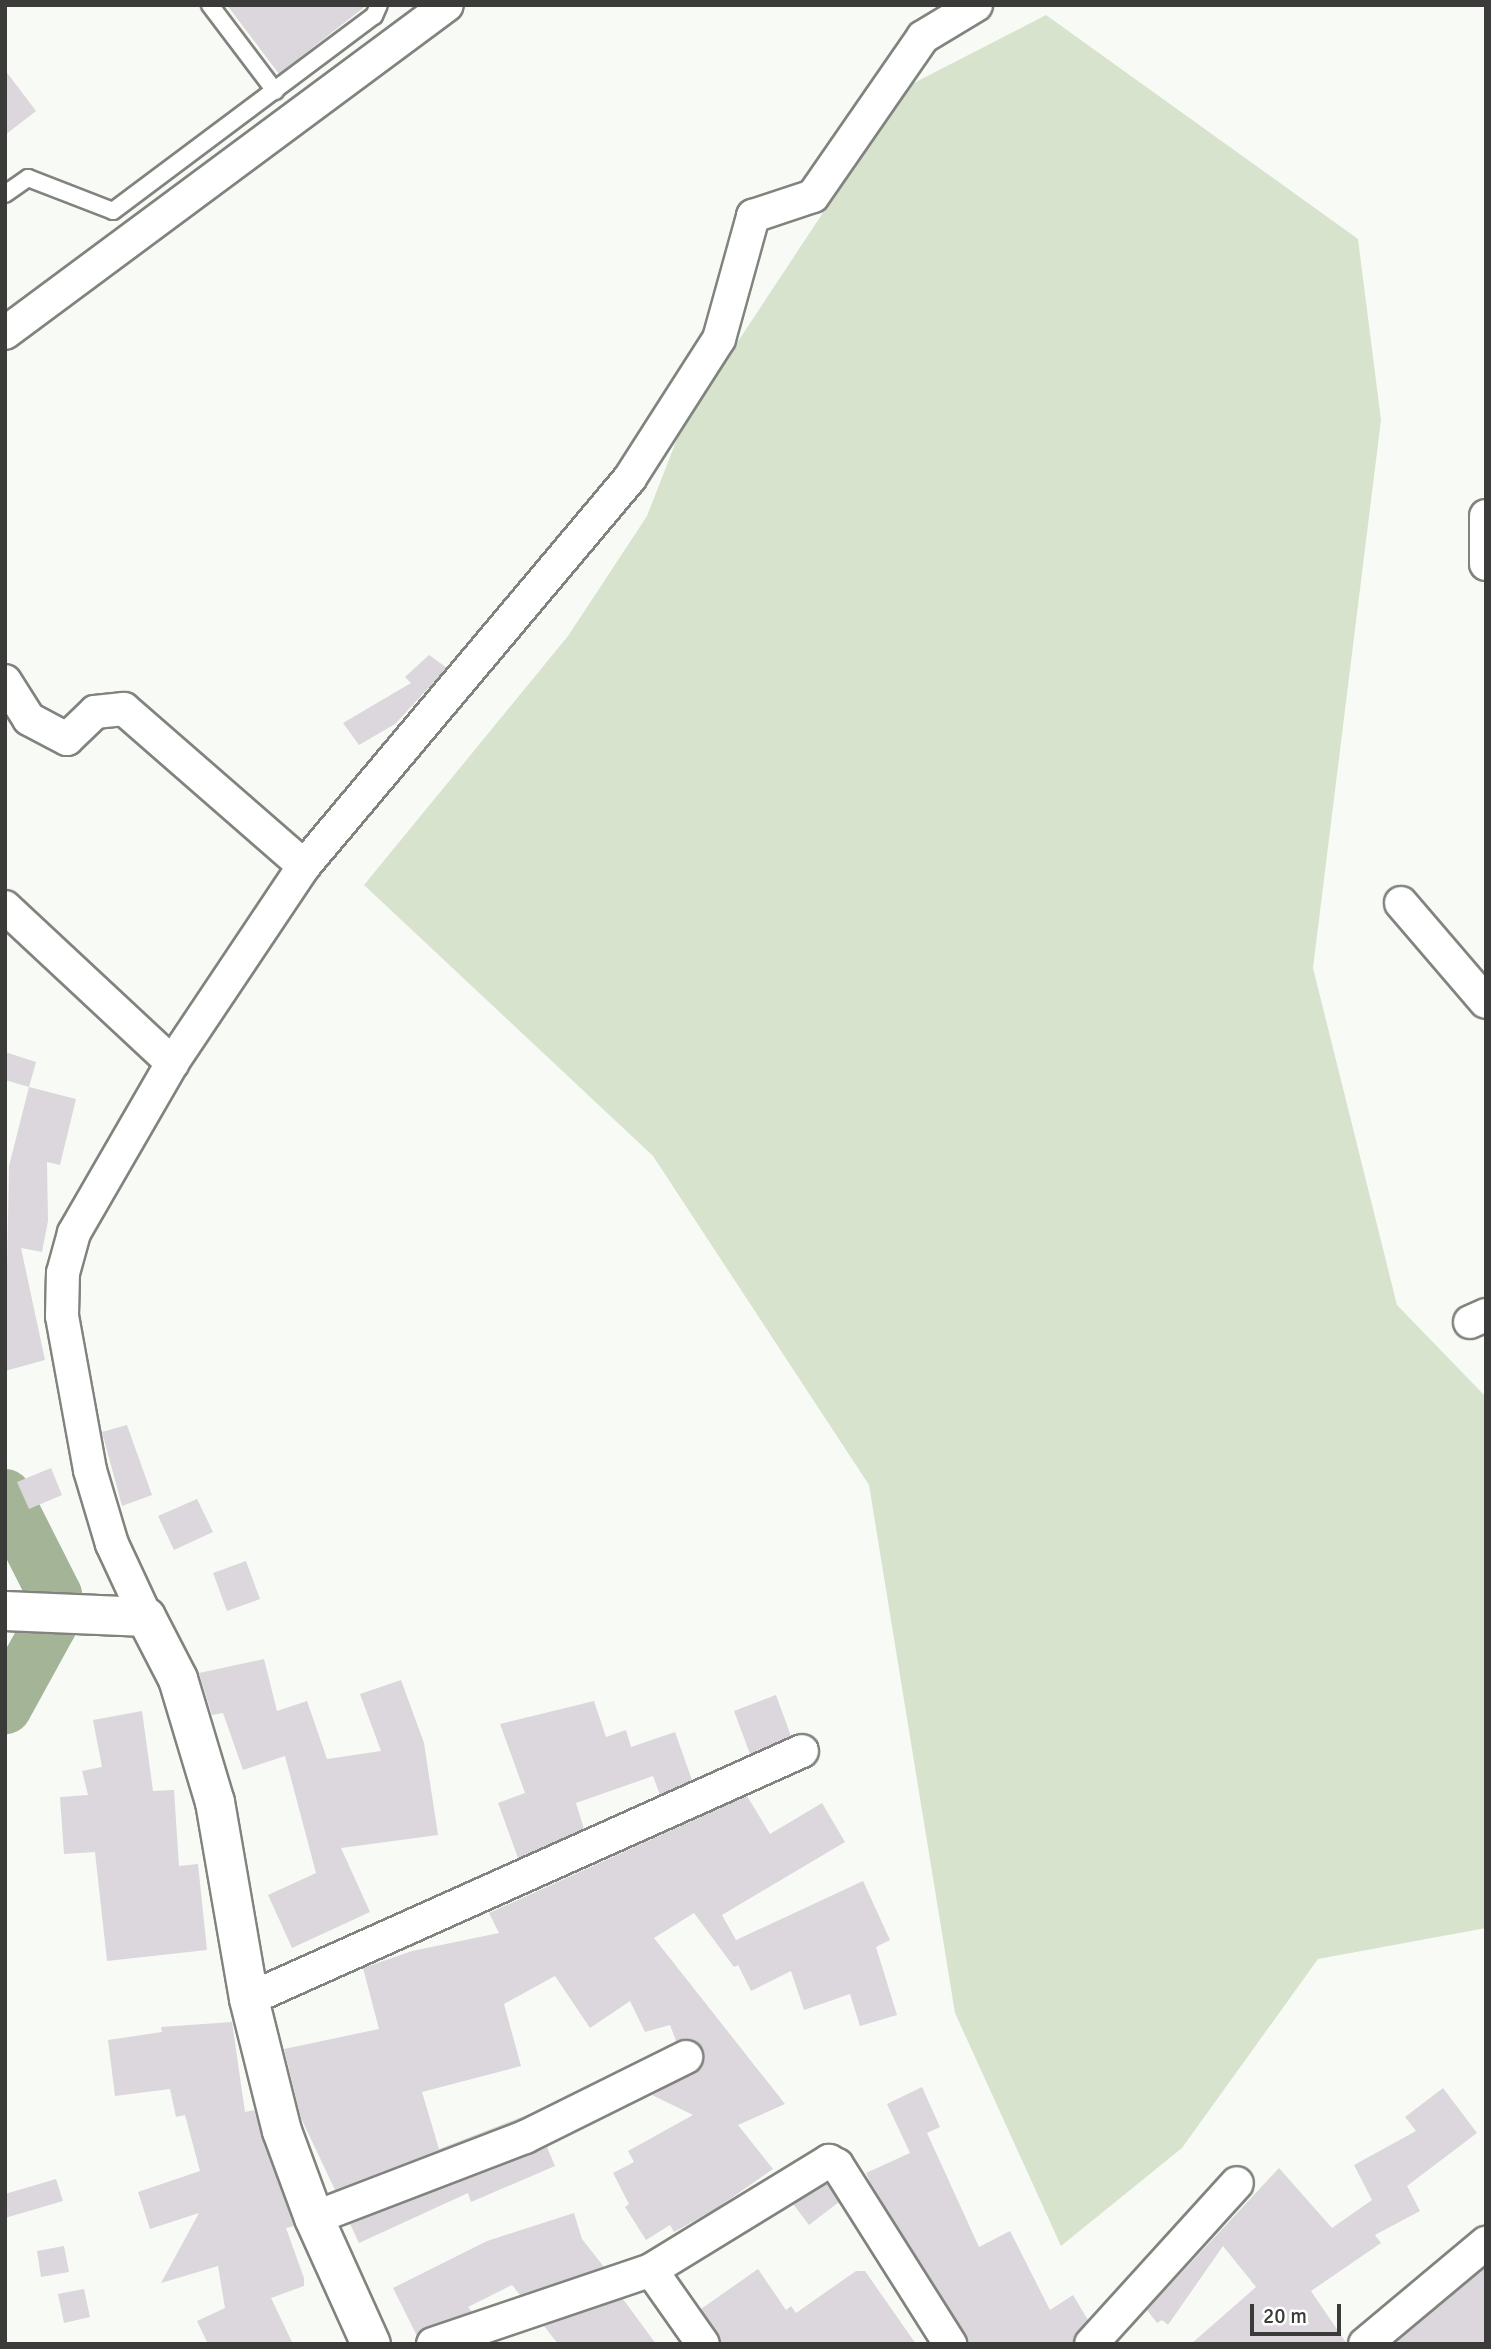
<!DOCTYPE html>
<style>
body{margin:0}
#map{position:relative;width:1491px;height:2349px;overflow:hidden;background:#f8fbf5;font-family:Signika,sans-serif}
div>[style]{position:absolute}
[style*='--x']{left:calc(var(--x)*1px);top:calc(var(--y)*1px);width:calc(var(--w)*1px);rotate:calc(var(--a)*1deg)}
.green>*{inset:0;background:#d8e3ce}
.river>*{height:54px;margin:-27px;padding:0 27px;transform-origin:27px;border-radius:27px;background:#a4b497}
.building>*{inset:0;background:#dbd7dc}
.roads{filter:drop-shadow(2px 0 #81847e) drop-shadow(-2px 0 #81847e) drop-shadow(0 2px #81847e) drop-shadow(0 -2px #81847e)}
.service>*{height:16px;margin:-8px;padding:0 8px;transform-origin:8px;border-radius:8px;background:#fff}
.minor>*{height:32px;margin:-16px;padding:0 16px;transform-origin:16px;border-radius:16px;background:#fff}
.tertiary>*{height:38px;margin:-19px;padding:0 19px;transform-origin:19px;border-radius:19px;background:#fff}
span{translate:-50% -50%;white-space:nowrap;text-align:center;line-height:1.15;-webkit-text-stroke:5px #fff;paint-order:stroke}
.frame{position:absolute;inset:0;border:7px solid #3b3c3a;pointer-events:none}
.scale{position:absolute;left:1250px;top:2304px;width:91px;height:32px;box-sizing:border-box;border:4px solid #3b3c3a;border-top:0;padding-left:9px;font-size:21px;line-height:24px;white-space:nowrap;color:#3b3c3a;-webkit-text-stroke:5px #fff;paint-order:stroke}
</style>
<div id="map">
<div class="green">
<i style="clip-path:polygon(1046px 15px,1358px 239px,1381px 420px,1313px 968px,1397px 1305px,1486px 1397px,1486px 1928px,1318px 1959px,1182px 2148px,1061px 2246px,955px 2013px,869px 1485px,653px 1156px,364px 885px,568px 636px,647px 516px,682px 426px,906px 87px)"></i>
</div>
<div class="river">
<i style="--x:5;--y:1496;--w:111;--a:63.2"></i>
<i style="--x:55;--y:1595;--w:30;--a:99"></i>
<i style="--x:50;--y:1625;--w:94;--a:118.8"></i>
</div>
<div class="building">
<i style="clip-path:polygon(227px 5px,367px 5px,279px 74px)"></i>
<i style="clip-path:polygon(5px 70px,36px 111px,5px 135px)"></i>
<i style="clip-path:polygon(429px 655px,447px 668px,395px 724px,359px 745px,343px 723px,411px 683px,405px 677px)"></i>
<i style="clip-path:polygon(5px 1052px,36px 1062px,29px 1087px,5px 1080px)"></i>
<i style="clip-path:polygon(29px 1087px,76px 1099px,60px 1165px,47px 1162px,48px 1221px,42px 1252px,21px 1248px,45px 1360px,5px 1371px,9px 1166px)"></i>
<i style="clip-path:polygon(127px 1425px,152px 1495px,122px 1506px,102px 1432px)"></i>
<i style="clip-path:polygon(51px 1468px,62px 1495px,29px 1509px,17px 1482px)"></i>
<i style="clip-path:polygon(197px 1499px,213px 1532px,174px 1550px,158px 1516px)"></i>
<i style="clip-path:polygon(246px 1561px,260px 1599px,227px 1611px,213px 1573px)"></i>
<i style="clip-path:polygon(264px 1659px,277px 1711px,307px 1701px,327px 1759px,381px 1751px,360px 1694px,401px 1680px,424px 1743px,438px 1835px,341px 1848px,370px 1912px,292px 1948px,268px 1895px,316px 1873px,285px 1756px,243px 1770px,223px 1713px,212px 1715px,199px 1673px)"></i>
<i style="clip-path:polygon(776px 1695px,791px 1736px,750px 1754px,734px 1711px)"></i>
<i style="clip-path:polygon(594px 1701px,606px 1737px,626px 1730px,631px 1747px,675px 1732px,692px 1780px,660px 1795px,653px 1776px,576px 1803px,584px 1829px,518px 1858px,498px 1803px,525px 1793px,500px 1724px)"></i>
<i style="clip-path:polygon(142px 1711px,153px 1791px,174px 1790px,179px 1866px,198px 1864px,207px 1950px,107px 1961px,95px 1852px,64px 1854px,60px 1797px,88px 1795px,82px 1771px,102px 1767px,93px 1720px)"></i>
<i style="clip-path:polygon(747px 1796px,770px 1834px,822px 1803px,845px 1842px,722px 1915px,736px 1940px,863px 1881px,890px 1940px,876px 1947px,897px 2015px,860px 2026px,850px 1994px,804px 2010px,791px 1971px,751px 1991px,738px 1965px,734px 1967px,694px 1913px,654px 1938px,785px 2104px,738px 2125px,773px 2169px,714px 2210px,674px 2232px,670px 2225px,646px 2240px,625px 2207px,629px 2204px,613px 2173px,634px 2162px,628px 2151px,693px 2115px,652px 2095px,701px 2068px,703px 2049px,688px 2039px,676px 2041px,670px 2025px,645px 2032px,630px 2001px,590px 2028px,555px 1976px,504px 2004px,521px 2066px,422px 2092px,439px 2149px,532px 2113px,518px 2120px,335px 2190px,301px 2118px,284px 2049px,379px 2029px,363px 1968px,412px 1951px,499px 1933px,489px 1913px)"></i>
<i style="clip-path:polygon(232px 2022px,245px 2112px,254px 2110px,294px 2226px,286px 2228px,304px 2278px,304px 2286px,271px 2298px,293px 2344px,208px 2344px,197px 2321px,225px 2308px,218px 2266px,161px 2283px,199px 2213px,150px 2229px,138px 2192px,200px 2171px,185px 2115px,176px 2117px,170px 2089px,115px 2096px,108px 2040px,162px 2032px,161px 2027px)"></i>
<i style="clip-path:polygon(922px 2087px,940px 2127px,927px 2133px,979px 2247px,1010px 2231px,1050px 2310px,1073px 2295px,1088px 2320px,1073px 2344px,969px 2344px,870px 2182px,866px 2173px,910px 2153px,887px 2104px)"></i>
<i style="clip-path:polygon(1443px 2088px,1477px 2133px,1407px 2186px,1420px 2211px,1375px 2235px,1381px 2243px,1311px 2291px,1347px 2344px,1191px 2344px,1256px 2287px,1223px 2246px,1168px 2325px,1162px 2320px,1157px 2323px,1147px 2310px,1279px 2168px,1332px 2228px,1372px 2200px,1354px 2165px,1416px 2131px,1405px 2117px)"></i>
<i style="clip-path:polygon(547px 2147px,555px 2166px,471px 2202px,468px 2193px,359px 2243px,350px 2224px)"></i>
<i style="clip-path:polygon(56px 2179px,63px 2201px,5px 2218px,5px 2194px)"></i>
<i style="clip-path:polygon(827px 2184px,839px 2202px,809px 2225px,793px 2204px)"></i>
<i style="clip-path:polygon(574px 2213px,582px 2239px,604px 2267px,520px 2295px,512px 2285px,468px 2307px,472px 2312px,427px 2327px,417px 2336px,393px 2288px,487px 2241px)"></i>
<i style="clip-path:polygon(64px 2246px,69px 2272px,41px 2277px,37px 2251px)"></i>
<i style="clip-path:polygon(1486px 2267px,1486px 2344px,1394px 2344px)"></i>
<i style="clip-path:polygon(758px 2269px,786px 2310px,791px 2306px,796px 2313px,856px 2271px,865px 2271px,916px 2344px,721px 2344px,701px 2309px)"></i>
<i style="clip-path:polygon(84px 2289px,90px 2317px,64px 2323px,58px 2294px)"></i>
<i style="clip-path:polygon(623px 2299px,656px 2344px,558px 2344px,544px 2326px)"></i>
</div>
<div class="roads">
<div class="service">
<i style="--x:210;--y:5;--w:108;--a:52.9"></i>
<i style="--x:5;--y:194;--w:28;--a:-35"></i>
<i style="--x:28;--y:178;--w:91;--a:21.2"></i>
<i style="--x:113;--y:211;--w:326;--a:-36.8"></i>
<i style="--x:374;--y:16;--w:12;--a:-66"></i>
</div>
<div class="minor">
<i style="--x:5;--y:333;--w:550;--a:-36.58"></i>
<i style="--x:1486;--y:516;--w:48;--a:90"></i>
<i style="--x:5;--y:681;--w:45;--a:57.7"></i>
<i style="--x:29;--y:719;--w:43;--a:27.8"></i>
<i style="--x:67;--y:739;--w:39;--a:-44"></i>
<i style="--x:95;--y:712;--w:29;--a:-6"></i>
<i style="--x:124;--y:709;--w:239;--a:41.1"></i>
<i style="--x:1401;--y:903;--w:130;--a:49.4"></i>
<i style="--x:5;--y:907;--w:229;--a:43"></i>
<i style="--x:1470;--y:1322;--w:17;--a:-24"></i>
<i style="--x:146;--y:1617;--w:81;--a:-115"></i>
<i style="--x:112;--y:1544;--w:77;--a:-106.6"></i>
<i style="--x:90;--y:1470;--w:157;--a:-100.3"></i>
<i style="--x:62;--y:1316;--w:43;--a:-88.7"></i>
<i style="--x:63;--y:1273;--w:41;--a:-74.6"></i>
<i style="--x:74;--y:1233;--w:196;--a:-60"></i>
<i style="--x:172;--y:1063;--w:237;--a:-56.2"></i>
<i style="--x:304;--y:866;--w:507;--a:-49.96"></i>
<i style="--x:630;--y:478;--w:165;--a:-57.4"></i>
<i style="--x:719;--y:339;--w:128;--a:-74.5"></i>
<i style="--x:753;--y:216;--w:63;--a:-18.4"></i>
<i style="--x:813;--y:196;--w:193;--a:-55.3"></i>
<i style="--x:923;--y:37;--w:62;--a:-31.1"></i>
<i style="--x:249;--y:1999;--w:606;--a:-24.15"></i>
<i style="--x:314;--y:2218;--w:226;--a:-21"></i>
<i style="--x:525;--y:2137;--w:180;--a:-26.4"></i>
<i style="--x:651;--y:2270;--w:90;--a:54.9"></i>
<i style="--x:433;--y:2344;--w:230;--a:-18.7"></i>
<i style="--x:651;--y:2270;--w:209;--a:-31.5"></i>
<i style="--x:829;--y:2161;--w:9;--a:27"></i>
<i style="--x:837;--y:2165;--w:212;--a:57.7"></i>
<i style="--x:1091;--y:2344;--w:217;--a:-47.8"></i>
<i style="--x:1365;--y:2344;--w:158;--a:-39.9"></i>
</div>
<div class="tertiary">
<i style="--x:5;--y:1611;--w:141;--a:2.4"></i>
<i style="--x:146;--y:1617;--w:70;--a:62.7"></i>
<i style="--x:178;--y:1679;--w:128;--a:73.3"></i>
<i style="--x:215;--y:1802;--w:200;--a:80.2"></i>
<i style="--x:249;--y:1999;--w:136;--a:76"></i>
<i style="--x:282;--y:2131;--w:93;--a:69.8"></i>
<i style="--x:314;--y:2218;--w:138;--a:65.7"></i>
</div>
</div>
<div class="frame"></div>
<div class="scale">20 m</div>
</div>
